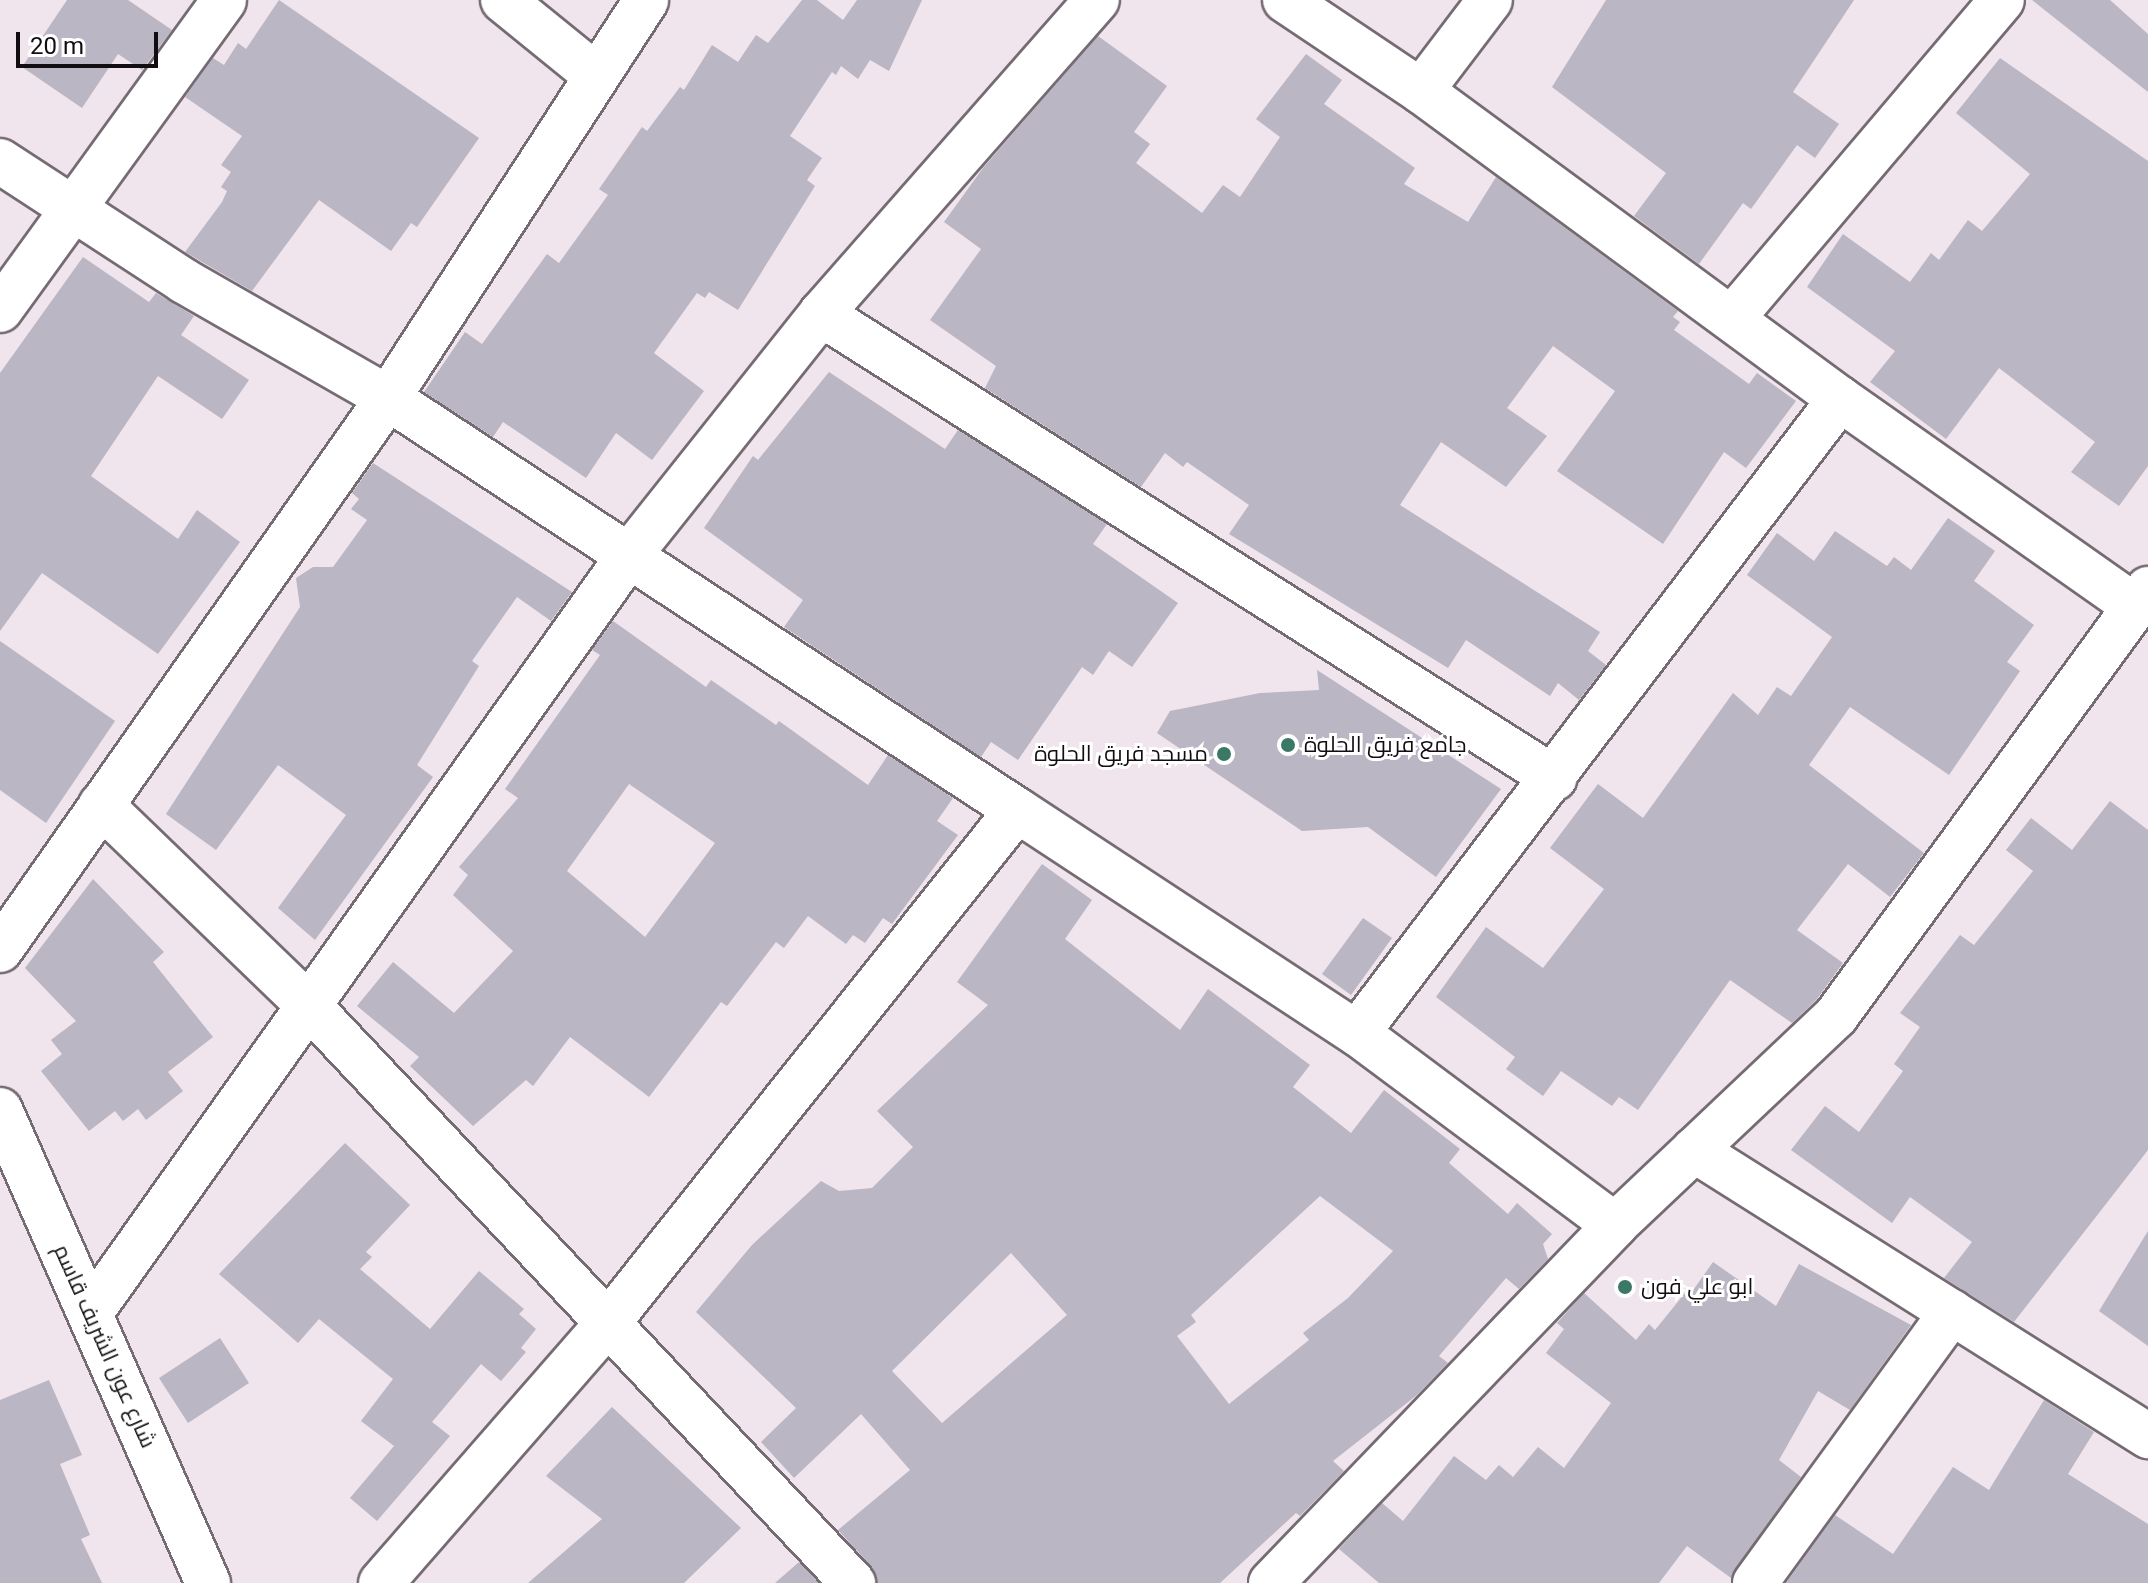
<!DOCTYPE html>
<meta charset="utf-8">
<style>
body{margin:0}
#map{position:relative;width:2148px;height:1583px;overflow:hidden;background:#f0e4ed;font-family:Roboto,Cairo,sans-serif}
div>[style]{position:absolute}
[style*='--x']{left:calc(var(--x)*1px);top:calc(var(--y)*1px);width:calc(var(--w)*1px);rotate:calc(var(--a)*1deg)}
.building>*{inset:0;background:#bab6c3}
.roads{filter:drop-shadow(2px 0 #756b73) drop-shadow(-2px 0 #756b73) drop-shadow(0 2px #756b73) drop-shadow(0 -2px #756b73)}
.minor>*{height:44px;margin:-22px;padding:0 22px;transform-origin:22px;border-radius:22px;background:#fff}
.dots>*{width:22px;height:22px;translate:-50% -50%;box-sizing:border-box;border:4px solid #fff;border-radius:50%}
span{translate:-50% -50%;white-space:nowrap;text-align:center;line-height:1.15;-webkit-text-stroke:6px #fff;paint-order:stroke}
.poi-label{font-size:22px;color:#110d10}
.left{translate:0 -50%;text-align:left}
.right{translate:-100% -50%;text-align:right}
.street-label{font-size:22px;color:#110d10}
.scale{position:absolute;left:16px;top:32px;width:142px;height:36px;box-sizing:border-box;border:4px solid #110d10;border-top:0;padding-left:10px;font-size:24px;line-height:28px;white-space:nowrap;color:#110d10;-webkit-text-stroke:6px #fff;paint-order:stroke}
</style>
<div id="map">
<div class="building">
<i style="clip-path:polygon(67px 0,128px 0,172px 30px,142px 70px,118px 54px,82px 108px,22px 67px)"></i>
<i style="clip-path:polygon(279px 0,479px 138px,417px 227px,411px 223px,391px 251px,319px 200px,252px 291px,185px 252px,222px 202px,227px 191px,221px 187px,231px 172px,221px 165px,242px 136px,185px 97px,213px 58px,224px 65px,238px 43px,246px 49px)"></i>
<i style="clip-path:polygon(802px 0,817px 0,843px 20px,857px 0,922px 0,889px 71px,870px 60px,858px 79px,841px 66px,836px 75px,832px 72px,790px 136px,822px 158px,807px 180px,815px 186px,738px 310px,709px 292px,705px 298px,697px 293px,654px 353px,704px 391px,652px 460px,616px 433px,586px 478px,503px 422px,493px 437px,424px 392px,465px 332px,482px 344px,547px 254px,559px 263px,608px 195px,599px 189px,642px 127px,647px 131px,680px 87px,684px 90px,712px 45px,738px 62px,756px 35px,768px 43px)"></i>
<i style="clip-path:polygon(1606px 0,1854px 0,1793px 92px,1839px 124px,1815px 158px,1797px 145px,1751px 209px,1743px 203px,1699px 264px,1634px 216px,1666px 173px,1552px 87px)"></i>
<i style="clip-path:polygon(2032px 0,2110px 0,2148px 34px,2148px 92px)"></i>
<i style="clip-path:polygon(1098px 36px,1167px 86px,1134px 132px,1150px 144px,1136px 163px,1202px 213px,1223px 185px,1240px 197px,1280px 137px,1256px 119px,1306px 54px,1342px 80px,1324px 104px,1415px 168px,1404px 184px,1468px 222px,1496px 177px,1678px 311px,1673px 317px,1680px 322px,1674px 330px,1749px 384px,1757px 373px,1796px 401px,1746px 468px,1724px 452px,1663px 544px,1557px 471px,1615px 391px,1553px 346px,1507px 408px,1547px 436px,1506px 487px,1441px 442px,1400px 505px,1600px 632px,1588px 651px,1606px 665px,1579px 700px,1558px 683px,1550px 696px,1466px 640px,1448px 668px,1229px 534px,1249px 505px,1187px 462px,1183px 467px,1165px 453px,1141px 487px,985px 388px,996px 366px,930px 320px,981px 249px,944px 222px,983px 168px)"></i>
<i style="clip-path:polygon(2000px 58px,2148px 161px,2148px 466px,2119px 506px,2071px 472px,2095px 442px,1999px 368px,1946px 439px,1870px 382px,1895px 351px,1807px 287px,1843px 234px,1910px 282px,1931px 253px,1939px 260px,1968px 220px,1982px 231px,2030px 174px,1956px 113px)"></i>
<i style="clip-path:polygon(83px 257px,149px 302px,156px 293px,194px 316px,181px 335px,249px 380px,222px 419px,158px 376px,91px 476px,178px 539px,197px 510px,240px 542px,158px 654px,42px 573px,0 631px,0 373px)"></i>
<i style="clip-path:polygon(829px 372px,945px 449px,958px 430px,1107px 524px,1093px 544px,1178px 603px,1132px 667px,1109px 651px,1093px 675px,1082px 667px,1018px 760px,991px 742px,981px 757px,784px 627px,803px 600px,704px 528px,753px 456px,758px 460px)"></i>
<i style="clip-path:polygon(373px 463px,572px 592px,551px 621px,517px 597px,472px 661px,479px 666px,417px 765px,433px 777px,315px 940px,278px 908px,346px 815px,278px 765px,216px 850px,166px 814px,300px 607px,296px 578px,313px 567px,333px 567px,367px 520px,351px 509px,359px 499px,352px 493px)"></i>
<i style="clip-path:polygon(1948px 518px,1995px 551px,1974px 581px,2034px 625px,2007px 662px,2020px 671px,1949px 775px,1850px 707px,1809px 765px,1924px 853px,1890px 897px,1848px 864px,1797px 930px,1843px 963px,1817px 999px,1792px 1023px,1730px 980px,1638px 1110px,1619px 1097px,1612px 1106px,1561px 1071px,1543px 1096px,1506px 1069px,1515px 1057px,1436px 997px,1486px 927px,1543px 968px,1604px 889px,1550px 848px,1598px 784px,1643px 818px,1733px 693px,1758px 715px,1777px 687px,1791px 696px,1832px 637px,1747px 575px,1777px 533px,1814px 561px,1835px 531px,1887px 566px,1894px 557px,1911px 570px)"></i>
<i style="clip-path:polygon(evenodd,613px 621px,706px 687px,711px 680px,776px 725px,779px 721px,868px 785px,888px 755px,953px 798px,937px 821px,958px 835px,892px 924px,883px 918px,865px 943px,853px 935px,846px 944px,808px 916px,784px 948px,776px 942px,727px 1006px,721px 1002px,649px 1097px,570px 1037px,533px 1086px,526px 1080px,473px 1126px,410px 1066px,419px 1057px,357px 1006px,393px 962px,454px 1013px,513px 951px,453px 895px,468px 875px,459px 867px,518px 798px,505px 789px,600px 655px,592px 650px,613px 621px,629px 784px,715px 843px,645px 937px,567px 871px,629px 784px)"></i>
<i style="clip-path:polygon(0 641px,115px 721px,46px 823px,0 790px)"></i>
<i style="clip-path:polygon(1317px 670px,1501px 789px,1436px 877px,1368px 827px,1302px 831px,1157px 733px,1170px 711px,1260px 693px,1319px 690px)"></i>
<i style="clip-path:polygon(2110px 801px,2148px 830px,2148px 1150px,2014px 1322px,1944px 1278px,1972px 1242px,1910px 1197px,1892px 1223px,1791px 1150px,1825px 1106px,1859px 1132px,1903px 1071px,1894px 1064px,1920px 1027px,1900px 1013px,1960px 935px,1974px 945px,2033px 871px,2006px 850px,2031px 818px,2072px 850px)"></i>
<i style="clip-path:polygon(evenodd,1042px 864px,1092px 900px,1065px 939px,1180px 1030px,1208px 989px,1310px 1065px,1293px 1087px,1351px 1133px,1384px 1090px,1460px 1149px,1449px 1163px,1508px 1214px,1517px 1203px,1552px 1234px,1543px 1244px,1548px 1259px,1519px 1289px,1506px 1278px,1439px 1356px,1448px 1363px,1417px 1395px,1333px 1461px,1344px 1471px,1300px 1516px,1296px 1513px,1220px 1583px,877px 1583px,871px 1566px,838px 1530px,910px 1470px,861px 1414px,794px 1478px,761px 1442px,796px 1408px,696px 1312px,752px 1245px,821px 1181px,839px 1191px,872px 1188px,913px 1147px,877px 1111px,988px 1005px,957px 982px,1042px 864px,1320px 1196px,1393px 1251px,1348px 1298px,1303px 1333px,1309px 1340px,1229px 1404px,1177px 1336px,1196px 1322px,1191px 1315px,1320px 1196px,1042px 864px,1011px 1253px,1067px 1315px,942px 1423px,892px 1371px,1011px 1253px)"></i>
<i style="clip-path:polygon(93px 879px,164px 952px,153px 962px,213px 1037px,168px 1072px,183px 1091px,146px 1120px,138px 1109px,123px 1121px,115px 1111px,89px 1131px,41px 1071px,62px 1054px,51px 1040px,76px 1021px,25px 968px)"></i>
<i style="clip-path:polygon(1363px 918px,1392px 938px,1351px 995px,1322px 974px)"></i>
<i style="clip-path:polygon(345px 1143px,410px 1205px,366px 1252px,372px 1257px,360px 1269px,430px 1329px,479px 1271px,524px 1309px,519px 1314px,536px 1329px,521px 1348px,526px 1352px,501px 1381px,481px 1364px,432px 1422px,450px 1436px,377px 1521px,350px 1498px,394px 1446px,361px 1421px,393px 1379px,319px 1319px,298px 1343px,219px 1274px)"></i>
<i style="clip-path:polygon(2148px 1231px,2148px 1346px,2099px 1311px)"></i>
<i style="clip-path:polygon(1713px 1262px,1776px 1306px,1799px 1264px,1911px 1325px,1850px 1410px,1818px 1391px,1779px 1460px,1801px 1477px,1731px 1578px,1687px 1546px,1659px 1583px,1379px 1583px,1339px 1549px,1382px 1503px,1403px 1521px,1454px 1456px,1486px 1480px,1499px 1465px,1513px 1477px,1538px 1447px,1564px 1468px,1611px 1403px,1546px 1353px,1564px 1329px,1557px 1323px,1584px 1293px,1636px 1340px,1649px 1324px,1655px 1330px,1685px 1293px,1689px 1296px)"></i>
<i style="clip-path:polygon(220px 1338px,249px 1383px,188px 1423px,159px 1378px)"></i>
<i style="clip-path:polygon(49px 1380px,82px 1455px,60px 1464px,90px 1535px,81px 1539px,102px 1583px,0 1583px,0 1400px)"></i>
<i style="clip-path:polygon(2044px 1400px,2094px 1432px,2068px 1474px,2148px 1524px,2148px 1583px,1786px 1583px,1835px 1515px,1893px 1554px,1953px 1467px,1989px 1490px)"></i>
<i style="clip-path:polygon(612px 1407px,741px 1528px,684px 1583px,528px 1583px,602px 1519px,546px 1476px)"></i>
<i style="clip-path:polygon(799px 1562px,819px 1583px,775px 1583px)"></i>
</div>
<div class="roads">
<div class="minor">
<i style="--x:503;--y:0;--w:117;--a:39.1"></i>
<i style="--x:1285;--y:0;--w:164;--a:33.8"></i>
<i style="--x:1421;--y:91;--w:520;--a:36.32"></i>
<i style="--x:1840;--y:399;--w:360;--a:35.1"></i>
<i style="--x:1421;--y:91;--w:114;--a:-52.8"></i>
<i style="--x:0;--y:161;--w:220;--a:33.1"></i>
<i style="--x:184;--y:281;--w:235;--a:29.8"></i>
<i style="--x:388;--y:398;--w:752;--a:33.23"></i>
<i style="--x:1017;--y:810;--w:407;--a:33.3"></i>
<i style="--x:1357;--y:1033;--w:322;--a:36.7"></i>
<i style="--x:0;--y:310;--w:382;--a:-54.1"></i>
<i style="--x:821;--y:314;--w:868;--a:32.33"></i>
<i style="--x:1734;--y:316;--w:414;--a:-49.7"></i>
<i style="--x:101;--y:805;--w:291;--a:44"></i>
<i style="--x:310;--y:1007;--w:792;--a:46.69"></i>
<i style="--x:0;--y:950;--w:675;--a:-54.9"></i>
<i style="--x:388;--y:398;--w:474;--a:-57"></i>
<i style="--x:1357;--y:1033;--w:797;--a:-52.7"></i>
<i style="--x:0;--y:1110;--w:517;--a:66.26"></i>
<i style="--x:1694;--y:1150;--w:537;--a:32.21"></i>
<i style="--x:91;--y:1312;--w:925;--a:-54.59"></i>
<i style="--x:627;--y:558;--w:312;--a:-51.5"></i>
<i style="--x:821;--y:314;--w:418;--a:-48.7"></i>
<i style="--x:381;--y:1583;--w:344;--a:-48.9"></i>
<i style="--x:607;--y:1324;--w:657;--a:-51.42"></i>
<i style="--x:1271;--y:1583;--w:496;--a:-46.1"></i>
<i style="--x:1615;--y:1225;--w:304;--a:-43.4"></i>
<i style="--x:1836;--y:1016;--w:529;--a:-53.85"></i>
<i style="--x:1755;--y:1583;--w:335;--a:-54"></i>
</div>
</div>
<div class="dots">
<i style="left:1288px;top:745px;background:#3b7865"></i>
<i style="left:1224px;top:754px;background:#3b7865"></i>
<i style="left:1625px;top:1287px;background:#3b7865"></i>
</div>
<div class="poi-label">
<span class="left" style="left:1304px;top:745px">جامع فريق الحلوة</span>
<span class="right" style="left:1208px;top:754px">مسجد فريق الحلوة</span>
<span class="left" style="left:1641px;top:1287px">ابو علي فون</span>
</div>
<div class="street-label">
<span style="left:105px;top:1346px;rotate:66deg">شارع عون الشريف قاسم</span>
</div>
<div class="scale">20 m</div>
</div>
